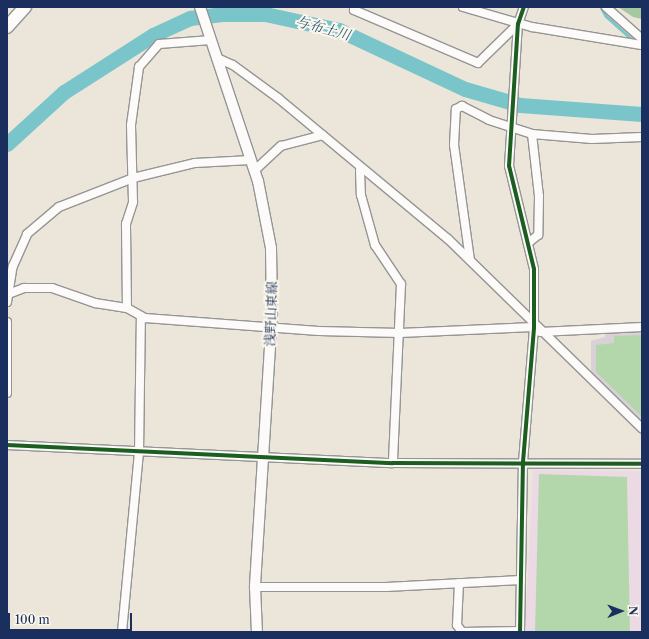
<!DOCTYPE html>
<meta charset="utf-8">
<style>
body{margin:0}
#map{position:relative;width:649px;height:639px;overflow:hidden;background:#ebe6d9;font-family:"Libre Caslon Text","Noto Serif JP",serif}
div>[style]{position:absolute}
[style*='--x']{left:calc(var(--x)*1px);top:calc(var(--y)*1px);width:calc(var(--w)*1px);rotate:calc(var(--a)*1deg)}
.built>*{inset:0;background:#ebdae3}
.industrial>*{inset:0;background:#d9d1d7}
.green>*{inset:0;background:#b3d7ab}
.forest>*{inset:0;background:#a5c8a0}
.stream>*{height:2.5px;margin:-1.25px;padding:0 1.25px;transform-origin:1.25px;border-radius:1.25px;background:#7ac5ca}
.river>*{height:15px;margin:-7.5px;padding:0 7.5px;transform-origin:7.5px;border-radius:7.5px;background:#7ac5ca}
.roads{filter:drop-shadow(1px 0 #949595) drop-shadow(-1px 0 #949595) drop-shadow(0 1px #949595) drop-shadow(0 -1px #949595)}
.minor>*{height:8px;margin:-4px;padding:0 4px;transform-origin:4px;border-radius:4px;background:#fcfbf9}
.major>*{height:10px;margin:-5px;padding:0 5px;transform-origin:5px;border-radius:5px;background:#fcfbf9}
.highway>*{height:12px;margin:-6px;padding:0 6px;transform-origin:6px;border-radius:6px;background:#fcfbf9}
.cycleway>*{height:4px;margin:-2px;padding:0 2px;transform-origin:2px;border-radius:2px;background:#1b5e20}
span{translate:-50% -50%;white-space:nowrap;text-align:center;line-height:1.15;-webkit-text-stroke:4px #fbf7ec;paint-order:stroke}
.street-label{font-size:13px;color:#1b2f5e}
.water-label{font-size:14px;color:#29587c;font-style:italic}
.frame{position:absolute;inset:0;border:8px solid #1b2f5e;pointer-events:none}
.north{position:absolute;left:601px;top:591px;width:40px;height:40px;-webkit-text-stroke:3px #fbf7ec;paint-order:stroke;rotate:89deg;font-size:11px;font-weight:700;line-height:16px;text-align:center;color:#1b2f5e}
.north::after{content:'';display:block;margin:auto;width:14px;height:18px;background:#1b2f5e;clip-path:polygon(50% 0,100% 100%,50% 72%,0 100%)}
.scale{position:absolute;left:8px;top:613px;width:124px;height:18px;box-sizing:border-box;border:2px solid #1b2f5e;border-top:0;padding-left:5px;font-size:12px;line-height:14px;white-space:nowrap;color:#1b2f5e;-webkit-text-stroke:3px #fbf7ec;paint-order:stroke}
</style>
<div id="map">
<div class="built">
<i style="clip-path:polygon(533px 470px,642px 471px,642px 632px,525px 632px)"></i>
</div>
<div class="industrial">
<i style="clip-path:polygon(642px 331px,642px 422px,591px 375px,591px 341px,605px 337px,605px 332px)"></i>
</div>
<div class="green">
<i style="clip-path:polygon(642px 335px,642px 417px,596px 372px,596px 345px,614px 343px,614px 336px)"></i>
<i style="clip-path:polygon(539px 474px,627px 477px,630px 632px,535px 632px)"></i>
</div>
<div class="forest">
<i style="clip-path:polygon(618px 7px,642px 7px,642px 19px,633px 17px)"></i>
</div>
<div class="stream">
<i style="--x:601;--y:7;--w:10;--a:61"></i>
<i style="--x:606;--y:16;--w:38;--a:42"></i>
</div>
<div class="river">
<i style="--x:7;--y:144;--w:77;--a:-42.4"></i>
<i style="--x:64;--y:92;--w:106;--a:-32.6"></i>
<i style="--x:153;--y:35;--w:41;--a:-24.7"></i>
<i style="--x:190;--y:18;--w:34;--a:-7"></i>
<i style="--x:224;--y:14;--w:41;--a:0"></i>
<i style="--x:265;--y:14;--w:76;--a:12.2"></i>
<i style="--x:339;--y:30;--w:139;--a:25.1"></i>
<i style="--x:465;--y:89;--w:57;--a:16.2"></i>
<i style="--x:520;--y:105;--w:122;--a:4.2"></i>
</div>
<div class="roads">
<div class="minor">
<i style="--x:354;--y:7;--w:3;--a:90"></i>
<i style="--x:354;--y:10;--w:135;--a:23.1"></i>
<i style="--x:478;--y:63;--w:56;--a:-44.3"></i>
<i style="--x:463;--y:7;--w:72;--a:16.2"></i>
<i style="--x:532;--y:27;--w:111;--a:9.3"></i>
<i style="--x:606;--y:7;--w:48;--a:41.6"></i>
<i style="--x:217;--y:58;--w:17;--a:24"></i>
<i style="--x:233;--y:65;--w:56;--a:36.3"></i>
<i style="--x:278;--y:98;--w:221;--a:39.7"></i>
<i style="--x:448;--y:239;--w:271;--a:44.3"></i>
<i style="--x:532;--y:134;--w:60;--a:4.8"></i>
<i style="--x:592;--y:139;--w:50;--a:-2.3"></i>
<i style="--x:360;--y:170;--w:25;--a:88"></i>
<i style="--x:361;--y:195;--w:52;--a:74.4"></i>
<i style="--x:375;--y:245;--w:47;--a:56.3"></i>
<i style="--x:401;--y:284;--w:179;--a:92.6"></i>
<i style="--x:254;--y:171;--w:37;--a:-43"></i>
<i style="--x:281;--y:146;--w:43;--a:-14.7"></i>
<i style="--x:470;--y:260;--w:116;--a:-97.9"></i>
<i style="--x:454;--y:145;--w:36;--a:-87"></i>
<i style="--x:456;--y:109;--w:7;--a:-27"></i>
<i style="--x:462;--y:106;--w:30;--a:27"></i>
<i style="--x:489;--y:120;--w:45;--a:18"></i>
<i style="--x:532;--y:134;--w:62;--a:83.6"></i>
<i style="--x:539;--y:196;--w:39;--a:91"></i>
<i style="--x:538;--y:235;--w:13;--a:141"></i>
<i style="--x:11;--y:293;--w:14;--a:-21"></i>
<i style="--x:24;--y:288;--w:28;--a:0"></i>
<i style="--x:52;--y:288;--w:46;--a:19.2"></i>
<i style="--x:95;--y:303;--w:32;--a:9"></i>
<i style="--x:127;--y:308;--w:21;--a:29"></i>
<i style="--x:145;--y:318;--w:174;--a:4.3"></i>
<i style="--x:319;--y:331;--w:81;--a:1.4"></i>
<i style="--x:400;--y:333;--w:134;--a:-2.6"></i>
<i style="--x:7;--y:302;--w:36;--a:-81"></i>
<i style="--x:13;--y:266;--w:35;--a:-66"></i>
<i style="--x:27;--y:234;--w:42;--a:-40.2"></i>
<i style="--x:59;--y:207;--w:79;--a:-21.4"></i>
<i style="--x:133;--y:178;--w:64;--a:-13.6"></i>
<i style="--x:195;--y:163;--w:56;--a:-3.1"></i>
<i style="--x:127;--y:308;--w:84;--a:-90.7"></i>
<i style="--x:126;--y:224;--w:23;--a:-72"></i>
<i style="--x:133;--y:202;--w:77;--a:-91.5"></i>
<i style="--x:131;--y:125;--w:59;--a:-82.1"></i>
<i style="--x:139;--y:67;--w:30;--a:-49"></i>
<i style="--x:159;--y:44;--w:52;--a:-4.4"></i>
<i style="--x:7;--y:322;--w:71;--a:90"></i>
<i style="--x:540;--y:332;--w:102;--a:-2.8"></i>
<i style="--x:7;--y:445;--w:386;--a:2.7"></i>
<i style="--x:393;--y:463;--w:249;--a:0.2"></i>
<i style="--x:459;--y:583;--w:42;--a:92.7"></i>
<i style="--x:457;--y:625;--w:9;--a:54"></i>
<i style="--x:462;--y:632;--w:58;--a:-1"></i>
<i style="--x:255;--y:587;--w:131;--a:0"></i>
<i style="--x:386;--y:587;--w:135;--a:-3"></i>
<i style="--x:122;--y:632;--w:180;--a:-84.6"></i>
<i style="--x:139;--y:453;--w:136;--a:-89.2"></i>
<i style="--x:520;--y:632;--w:170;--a:-89"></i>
<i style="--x:523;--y:462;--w:135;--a:-85.3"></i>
<i style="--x:534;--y:327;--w:58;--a:-90"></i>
<i style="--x:534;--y:269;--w:106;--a:-103.6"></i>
<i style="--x:509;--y:166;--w:142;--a:-86.4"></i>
<i style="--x:518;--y:24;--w:18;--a:-71"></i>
</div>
<div class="major">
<i style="--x:200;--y:7;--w:183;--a:71.6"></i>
<i style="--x:258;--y:181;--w:68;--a:79"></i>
<i style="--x:271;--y:248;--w:67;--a:89.1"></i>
<i style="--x:272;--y:315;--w:273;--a:93.6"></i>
<i style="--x:255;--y:587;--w:45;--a:87.5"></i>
</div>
<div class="highway">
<i style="--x:7;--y:27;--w:27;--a:-48"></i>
</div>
</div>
<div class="cycleway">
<i style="--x:7;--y:445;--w:386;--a:2.7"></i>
<i style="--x:393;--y:463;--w:249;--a:0.2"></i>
<i style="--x:520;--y:632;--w:170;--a:-89"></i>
<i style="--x:523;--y:462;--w:135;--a:-85.3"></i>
<i style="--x:534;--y:327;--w:58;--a:-90"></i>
<i style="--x:534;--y:269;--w:106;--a:-103.6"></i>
<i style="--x:509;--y:166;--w:142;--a:-86.4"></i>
<i style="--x:518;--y:24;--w:18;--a:-71"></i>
</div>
<div class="street-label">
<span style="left:271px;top:314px;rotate:-88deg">浅野山東線</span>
</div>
<div class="water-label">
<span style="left:323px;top:28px;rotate:15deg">与布土川</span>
</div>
<div class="frame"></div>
<div class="north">N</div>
<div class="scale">100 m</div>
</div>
